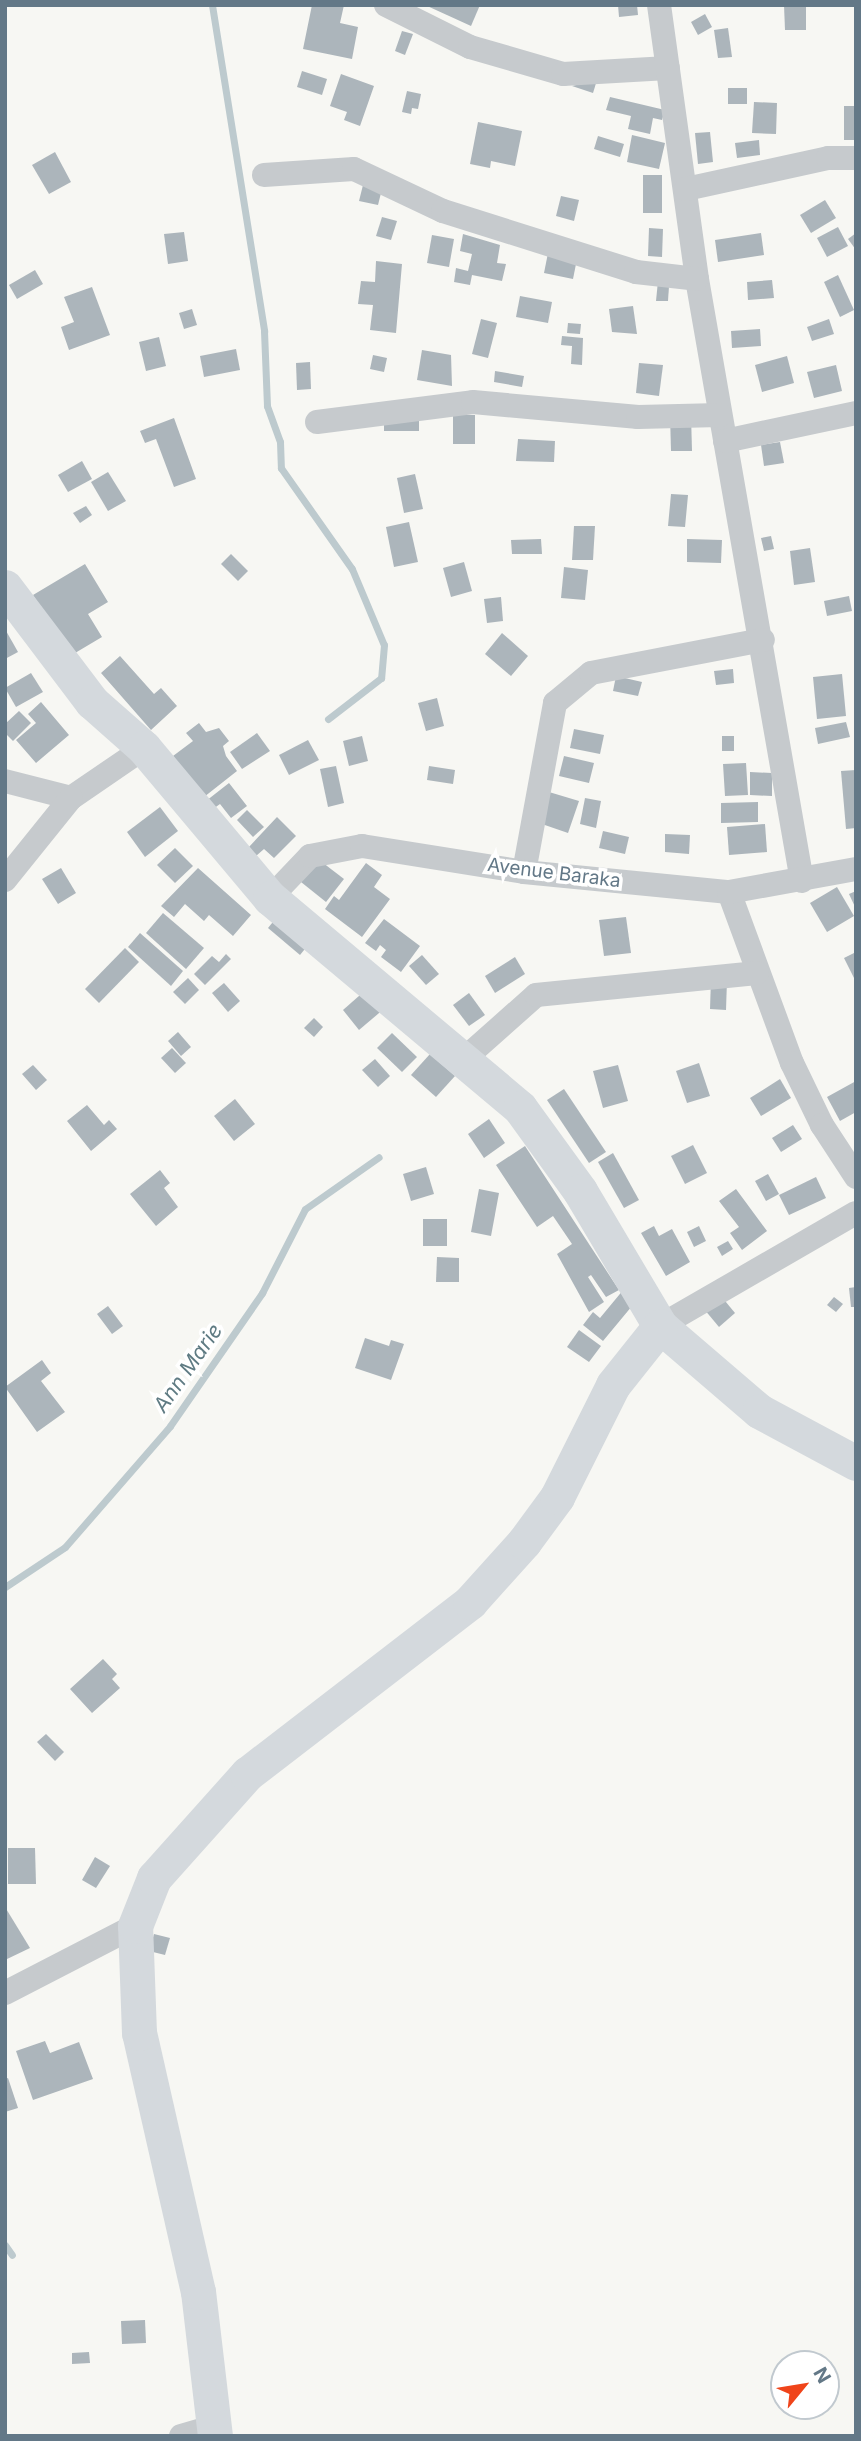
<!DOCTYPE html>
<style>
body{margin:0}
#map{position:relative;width:861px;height:2441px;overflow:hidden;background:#f7f7f3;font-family:Inter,sans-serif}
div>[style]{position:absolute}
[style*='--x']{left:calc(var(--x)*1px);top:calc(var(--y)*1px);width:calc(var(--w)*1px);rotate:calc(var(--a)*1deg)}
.stream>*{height:7px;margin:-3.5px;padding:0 3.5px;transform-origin:3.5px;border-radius:3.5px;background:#bdcace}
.building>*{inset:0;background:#acb5bb}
.street>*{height:24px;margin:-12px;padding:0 12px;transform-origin:12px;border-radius:12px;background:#c6cacd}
.secondary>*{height:35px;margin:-17.5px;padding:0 17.5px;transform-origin:17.5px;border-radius:17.5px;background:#d4d9dd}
span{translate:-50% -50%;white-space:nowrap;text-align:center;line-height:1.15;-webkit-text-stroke:7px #fff;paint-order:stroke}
.street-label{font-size:19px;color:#637887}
.water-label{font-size:21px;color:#5f7b83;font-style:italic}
.frame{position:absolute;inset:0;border:7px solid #637887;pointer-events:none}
.north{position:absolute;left:770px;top:2350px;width:70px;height:70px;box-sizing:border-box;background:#fff;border:2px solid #c1c9cf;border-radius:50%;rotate:60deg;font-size:19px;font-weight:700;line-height:28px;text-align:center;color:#637887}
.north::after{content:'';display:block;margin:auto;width:24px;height:32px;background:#f0441a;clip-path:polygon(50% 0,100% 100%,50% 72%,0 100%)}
</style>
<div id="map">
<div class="stream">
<i style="--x:212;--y:5;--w:330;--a:80.9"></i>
<i style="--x:264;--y:331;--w:75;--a:87.7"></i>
<i style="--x:267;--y:406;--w:38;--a:70"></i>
<i style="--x:280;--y:442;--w:26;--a:88"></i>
<i style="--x:281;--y:468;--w:123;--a:54.9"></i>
<i style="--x:352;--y:569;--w:82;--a:67.2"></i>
<i style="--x:384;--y:645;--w:33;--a:95"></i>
<i style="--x:381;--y:678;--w:67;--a:142.3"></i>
<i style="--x:5;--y:1587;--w:72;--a:-33.7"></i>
<i style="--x:65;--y:1547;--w:160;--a:-49"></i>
<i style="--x:170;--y:1426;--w:162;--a:-55.3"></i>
<i style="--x:262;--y:1293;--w:94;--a:-62.9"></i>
<i style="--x:305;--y:1209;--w:90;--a:-35.1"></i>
<i style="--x:5;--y:2245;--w:12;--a:55"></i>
</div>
<div class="building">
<i style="clip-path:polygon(312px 5px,344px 5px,340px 23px,358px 27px,352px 59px,303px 49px)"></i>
<i style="clip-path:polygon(425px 5px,480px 5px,471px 26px)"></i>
<i style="clip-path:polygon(618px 5px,637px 5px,638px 15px,619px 17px)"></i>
<i style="clip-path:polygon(784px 5px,806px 5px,806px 30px,785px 30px)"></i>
<i style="clip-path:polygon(705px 14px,712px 27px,698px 35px,691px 22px)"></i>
<i style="clip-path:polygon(728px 28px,732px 57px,718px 58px,714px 30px)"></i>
<i style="clip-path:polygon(402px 31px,413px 34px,405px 55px,395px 51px)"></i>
<i style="clip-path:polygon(302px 71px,327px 79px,322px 95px,297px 87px)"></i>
<i style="clip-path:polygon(341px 74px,374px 86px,360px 126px,344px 120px,347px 112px,330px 106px)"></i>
<i style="clip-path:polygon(597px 80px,593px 93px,572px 86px)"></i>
<i style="clip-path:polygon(728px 88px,747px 88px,747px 104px,728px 104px)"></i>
<i style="clip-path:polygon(407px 91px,421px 94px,418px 109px,412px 108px,411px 114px,402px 112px)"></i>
<i style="clip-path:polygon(610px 97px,665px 110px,662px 120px,653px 118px,650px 134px,628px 129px,631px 116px,606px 110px)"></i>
<i style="clip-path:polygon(754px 102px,777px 103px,776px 134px,752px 133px)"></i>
<i style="clip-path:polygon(844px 106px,856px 106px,856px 140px,844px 140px)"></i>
<i style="clip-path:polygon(478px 122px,522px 131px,515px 166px,491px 161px,490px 168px,470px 164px)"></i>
<i style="clip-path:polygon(710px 132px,713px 162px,698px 164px,695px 133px)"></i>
<i style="clip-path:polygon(632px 135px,665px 143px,659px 169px,627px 162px)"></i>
<i style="clip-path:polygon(598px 136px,624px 144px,620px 157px,594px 149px)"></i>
<i style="clip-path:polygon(759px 140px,760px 155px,737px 158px,735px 143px)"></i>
<i style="clip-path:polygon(55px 152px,71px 182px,49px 194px,32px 165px)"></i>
<i style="clip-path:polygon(643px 175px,662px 175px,662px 213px,643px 213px)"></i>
<i style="clip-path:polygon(363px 185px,382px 189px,378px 205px,359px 201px)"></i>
<i style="clip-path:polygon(561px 196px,579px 200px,574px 221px,556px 216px)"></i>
<i style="clip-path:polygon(825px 200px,836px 218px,811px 233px,800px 215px)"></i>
<i style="clip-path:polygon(382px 217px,397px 221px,391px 240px,376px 236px)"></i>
<i style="clip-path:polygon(838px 227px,848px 246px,827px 257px,817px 238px)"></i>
<i style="clip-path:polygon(649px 228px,663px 229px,662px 257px,648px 256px)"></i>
<i style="clip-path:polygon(184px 232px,188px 261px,168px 264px,164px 234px)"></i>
<i style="clip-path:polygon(761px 233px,764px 255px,718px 262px,715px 240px)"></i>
<i style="clip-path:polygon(856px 233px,856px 250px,848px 239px)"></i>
<i style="clip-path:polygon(463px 234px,500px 245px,497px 263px,506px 264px,502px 281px,472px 275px,470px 285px,454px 282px,456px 268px,468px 271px,472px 254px,460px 251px)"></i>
<i style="clip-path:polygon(432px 235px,454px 239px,449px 267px,427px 263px)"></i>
<i style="clip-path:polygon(548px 253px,577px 259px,573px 279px,544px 273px)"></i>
<i style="clip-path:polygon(376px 261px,402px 264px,396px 333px,370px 330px,373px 305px,358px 304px,361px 281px,375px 282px)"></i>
<i style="clip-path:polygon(35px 270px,43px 284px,17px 299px,9px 285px)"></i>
<i style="clip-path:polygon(659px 271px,670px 271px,668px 301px,656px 301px)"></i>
<i style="clip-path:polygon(838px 275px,854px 310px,840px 317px,824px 282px)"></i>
<i style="clip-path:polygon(772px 280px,774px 298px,748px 300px,747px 282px)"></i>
<i style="clip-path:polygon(92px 287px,110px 335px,69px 350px,61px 327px,74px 322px,64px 297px)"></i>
<i style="clip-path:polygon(520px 296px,552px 302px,548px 323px,516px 317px)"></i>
<i style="clip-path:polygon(633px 306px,637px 334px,612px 332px,609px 309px)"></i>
<i style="clip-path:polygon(192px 309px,197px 325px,184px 329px,179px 313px)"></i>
<i style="clip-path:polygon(481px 319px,497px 323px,488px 358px,472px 354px)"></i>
<i style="clip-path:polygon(829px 319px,834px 334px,812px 341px,807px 327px)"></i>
<i style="clip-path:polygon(568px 323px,581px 324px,580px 334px,567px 333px)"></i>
<i style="clip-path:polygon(760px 329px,761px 346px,732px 348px,731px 331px)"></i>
<i style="clip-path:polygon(562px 336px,583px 338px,582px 365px,571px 364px,572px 346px,561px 345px)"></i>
<i style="clip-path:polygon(159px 337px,166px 366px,146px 371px,139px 342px)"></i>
<i style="clip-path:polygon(236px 349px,240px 370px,204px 377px,200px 356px)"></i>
<i style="clip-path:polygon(422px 350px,451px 355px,452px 386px,417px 380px)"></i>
<i style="clip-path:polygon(373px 355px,387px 358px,384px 372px,370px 369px)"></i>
<i style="clip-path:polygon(787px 356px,794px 383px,762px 392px,755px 365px)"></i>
<i style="clip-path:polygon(310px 362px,311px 389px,297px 390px,296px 363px)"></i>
<i style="clip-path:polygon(639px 363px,663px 365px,659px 396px,636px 393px)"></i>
<i style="clip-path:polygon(836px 365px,842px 391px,814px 398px,807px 372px)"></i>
<i style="clip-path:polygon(495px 371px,524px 376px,522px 387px,494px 382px)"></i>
<i style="clip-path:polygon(384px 407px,419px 407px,419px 431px,384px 431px)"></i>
<i style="clip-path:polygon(453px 415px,475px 415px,475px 444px,453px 444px)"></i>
<i style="clip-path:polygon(670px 415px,691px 415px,692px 451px,671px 451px)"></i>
<i style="clip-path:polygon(174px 418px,196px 479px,174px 487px,156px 439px,145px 443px,140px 431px)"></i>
<i style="clip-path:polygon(518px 439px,555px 441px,554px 462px,516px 461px)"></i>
<i style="clip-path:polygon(780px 442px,784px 463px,764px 466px,761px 445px)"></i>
<i style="clip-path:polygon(82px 461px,92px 479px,68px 492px,58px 475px)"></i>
<i style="clip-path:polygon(108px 472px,126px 501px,108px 511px,91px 482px)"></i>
<i style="clip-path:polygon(415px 474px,423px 509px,404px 513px,397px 478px)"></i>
<i style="clip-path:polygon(671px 494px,688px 495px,685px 527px,668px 526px)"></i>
<i style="clip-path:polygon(86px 506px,92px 515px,80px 523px,73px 513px)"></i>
<i style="clip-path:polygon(409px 522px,418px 562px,394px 567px,386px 527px)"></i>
<i style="clip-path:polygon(574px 526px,595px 526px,593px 560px,572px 560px)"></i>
<i style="clip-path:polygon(771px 536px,774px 549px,764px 551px,761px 538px)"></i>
<i style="clip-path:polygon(541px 539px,542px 554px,512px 554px,511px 540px)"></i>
<i style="clip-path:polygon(687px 539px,722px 540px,721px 563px,687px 562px)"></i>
<i style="clip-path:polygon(810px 548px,815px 582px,794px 585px,790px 551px)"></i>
<i style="clip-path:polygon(231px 554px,248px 571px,238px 581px,221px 564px)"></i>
<i style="clip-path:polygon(464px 562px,472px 591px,451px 597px,443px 568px)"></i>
<i style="clip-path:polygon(85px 564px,108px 602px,88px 614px,102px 637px,70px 656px,33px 595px)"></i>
<i style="clip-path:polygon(564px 567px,588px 570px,585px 600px,561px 598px)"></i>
<i style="clip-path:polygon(849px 596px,852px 611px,827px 616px,824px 601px)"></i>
<i style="clip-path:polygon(501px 597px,503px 621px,487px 623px,484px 599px)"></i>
<i style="clip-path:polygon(5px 629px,18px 652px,5px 659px)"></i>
<i style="clip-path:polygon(502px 633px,528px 656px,511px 676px,485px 654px)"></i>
<i style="clip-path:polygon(120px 656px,154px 694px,161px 688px,177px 706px,151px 730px,101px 673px)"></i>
<i style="clip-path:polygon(733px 669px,734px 683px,716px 685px,714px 671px)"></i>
<i style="clip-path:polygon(31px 673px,43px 692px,16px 707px,5px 688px)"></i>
<i style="clip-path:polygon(842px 674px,846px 716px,817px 719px,813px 677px)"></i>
<i style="clip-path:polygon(616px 676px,642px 682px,638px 696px,613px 691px)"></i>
<i style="clip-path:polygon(437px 698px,444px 726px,426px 731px,418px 703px)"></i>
<i style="clip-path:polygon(41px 702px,69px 735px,36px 763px,16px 740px,36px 723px,28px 714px)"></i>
<i style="clip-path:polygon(19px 711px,31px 723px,13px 741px,5px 733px,5px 724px)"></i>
<i style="clip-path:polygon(846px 722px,850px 737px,818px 744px,815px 728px)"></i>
<i style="clip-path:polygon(199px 723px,206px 732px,219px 728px,229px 741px,223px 746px,226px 756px,237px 771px,204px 797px,173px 756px,193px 741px,186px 733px)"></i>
<i style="clip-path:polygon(574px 729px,604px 735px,600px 754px,570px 748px)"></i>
<i style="clip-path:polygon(257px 733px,270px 751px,242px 769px,230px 752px)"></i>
<i style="clip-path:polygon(362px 736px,368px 761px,349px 766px,343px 741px)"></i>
<i style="clip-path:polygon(722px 736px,734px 736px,734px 751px,722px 751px)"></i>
<i style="clip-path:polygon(308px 740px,319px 760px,289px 775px,279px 755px)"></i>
<i style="clip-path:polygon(564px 756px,594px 763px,589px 783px,559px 776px)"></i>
<i style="clip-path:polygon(746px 763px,748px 795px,725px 796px,723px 764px)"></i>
<i style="clip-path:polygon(336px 766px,344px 803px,328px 807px,320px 769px)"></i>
<i style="clip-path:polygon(429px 766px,455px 770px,453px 784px,427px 780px)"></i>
<i style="clip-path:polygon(856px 770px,856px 828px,846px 829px,841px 771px)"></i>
<i style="clip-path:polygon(750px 772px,772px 773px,772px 796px,750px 795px)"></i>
<i style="clip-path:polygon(229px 783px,247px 806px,231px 818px,220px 804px,213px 809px,206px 801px)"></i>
<i style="clip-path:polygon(549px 792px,579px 801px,568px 833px,539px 823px)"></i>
<i style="clip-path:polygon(585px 798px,601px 801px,596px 828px,580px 824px)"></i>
<i style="clip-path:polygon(758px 802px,758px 822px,721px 823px,721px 803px)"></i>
<i style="clip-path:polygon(160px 807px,178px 831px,145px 857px,127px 832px)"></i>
<i style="clip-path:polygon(247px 810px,264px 827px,253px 837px,237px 820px)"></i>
<i style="clip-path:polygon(277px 817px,296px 836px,274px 858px,264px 849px,256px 856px,248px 848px)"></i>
<i style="clip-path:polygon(765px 824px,767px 852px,729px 855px,727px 827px)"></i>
<i style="clip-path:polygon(603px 831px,629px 837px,625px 854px,599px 848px)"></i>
<i style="clip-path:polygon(665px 834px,690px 835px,689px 854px,665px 852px)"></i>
<i style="clip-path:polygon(175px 848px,193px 866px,175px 883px,157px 865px)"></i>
<i style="clip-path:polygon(314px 856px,344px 879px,326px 902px,296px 878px)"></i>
<i style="clip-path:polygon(366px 863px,382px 875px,374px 887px,390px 899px,362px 937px,325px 909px,334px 896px,339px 900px)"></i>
<i style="clip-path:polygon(61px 868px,76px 893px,58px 904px,42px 879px)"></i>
<i style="clip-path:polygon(198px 868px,251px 915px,233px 936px,209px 915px,204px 921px,185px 904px,174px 917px,161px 906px)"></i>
<i style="clip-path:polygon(837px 887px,854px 916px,827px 932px,810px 903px)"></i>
<i style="clip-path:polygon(856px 891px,856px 909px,849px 894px)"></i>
<i style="clip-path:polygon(163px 913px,204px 948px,186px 969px,146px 933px)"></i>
<i style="clip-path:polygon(277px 917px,309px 944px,300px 955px,268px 928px)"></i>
<i style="clip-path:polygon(626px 917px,631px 953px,604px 956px,599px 920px)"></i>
<i style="clip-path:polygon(384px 919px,420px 946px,401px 972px,381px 957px,386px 950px,380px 945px,376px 951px,365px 943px)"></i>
<i style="clip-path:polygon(140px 933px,183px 971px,171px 986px,128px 947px)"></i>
<i style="clip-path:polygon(125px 948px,139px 962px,99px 1003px,85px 989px)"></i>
<i style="clip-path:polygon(856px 952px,856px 982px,844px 958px)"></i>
<i style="clip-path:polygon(226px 954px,231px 959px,205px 985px,194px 974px,212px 956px,219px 962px)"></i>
<i style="clip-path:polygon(422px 955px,439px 974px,426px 985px,409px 966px)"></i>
<i style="clip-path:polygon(515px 957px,525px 974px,495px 993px,485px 976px)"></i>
<i style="clip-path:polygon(188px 978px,199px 990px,185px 1004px,173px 992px)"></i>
<i style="clip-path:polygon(711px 979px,727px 980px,726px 1010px,710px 1009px)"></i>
<i style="clip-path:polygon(224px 983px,240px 1001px,228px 1012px,212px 993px)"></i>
<i style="clip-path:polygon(368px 988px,385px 1008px,359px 1030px,343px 1010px)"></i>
<i style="clip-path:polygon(469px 993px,485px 1015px,469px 1026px,453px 1005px)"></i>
<i style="clip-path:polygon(314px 1018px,323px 1027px,314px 1037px,304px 1028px)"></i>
<i style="clip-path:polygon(178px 1032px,191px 1047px,181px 1056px,168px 1041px)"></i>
<i style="clip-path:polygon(392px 1033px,417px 1057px,402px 1072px,377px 1048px)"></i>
<i style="clip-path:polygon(172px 1048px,186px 1063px,175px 1073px,161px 1058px)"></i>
<i style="clip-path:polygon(430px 1054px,455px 1076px,436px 1097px,411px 1075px)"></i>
<i style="clip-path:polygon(375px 1059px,390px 1076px,378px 1087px,362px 1070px)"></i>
<i style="clip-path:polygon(699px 1063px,710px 1096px,687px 1103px,676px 1071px)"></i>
<i style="clip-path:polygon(33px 1065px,47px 1080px,36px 1090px,22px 1074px)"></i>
<i style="clip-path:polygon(618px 1065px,628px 1101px,603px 1108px,593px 1071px)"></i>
<i style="clip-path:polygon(780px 1079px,791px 1098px,761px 1116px,750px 1098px)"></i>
<i style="clip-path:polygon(856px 1081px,856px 1112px,840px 1121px,827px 1097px)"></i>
<i style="clip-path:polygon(564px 1089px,606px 1152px,589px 1163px,547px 1100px)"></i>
<i style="clip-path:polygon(235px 1099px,255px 1124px,234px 1141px,214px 1116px)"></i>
<i style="clip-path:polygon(87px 1105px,104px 1125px,109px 1120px,117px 1129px,91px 1151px,67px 1121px)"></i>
<i style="clip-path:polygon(489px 1119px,505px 1143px,484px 1158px,468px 1134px)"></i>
<i style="clip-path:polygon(793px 1125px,802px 1139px,781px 1152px,772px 1138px)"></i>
<i style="clip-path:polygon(693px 1145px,707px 1173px,685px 1184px,671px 1156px)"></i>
<i style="clip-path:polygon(525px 1146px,619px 1290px,606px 1297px,591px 1275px,588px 1277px,604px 1302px,589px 1312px,557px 1254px,572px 1244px,553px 1216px,537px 1227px,496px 1165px)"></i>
<i style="clip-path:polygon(613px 1153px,639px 1200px,624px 1208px,598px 1162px)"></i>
<i style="clip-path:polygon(426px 1167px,434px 1194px,411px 1201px,403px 1174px)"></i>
<i style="clip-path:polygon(160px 1170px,170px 1183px,164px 1188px,178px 1207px,156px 1226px,130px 1194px)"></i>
<i style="clip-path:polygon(768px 1174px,779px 1194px,766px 1201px,755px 1181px)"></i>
<i style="clip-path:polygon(816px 1177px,826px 1198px,789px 1215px,779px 1195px)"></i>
<i style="clip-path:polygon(479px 1189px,499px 1193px,491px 1236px,471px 1232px)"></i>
<i style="clip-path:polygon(736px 1189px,767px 1231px,742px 1250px,730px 1233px,739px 1227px,719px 1201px)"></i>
<i style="clip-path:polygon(423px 1219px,447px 1219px,447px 1246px,423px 1246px)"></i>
<i style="clip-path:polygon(654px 1226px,659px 1236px,672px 1229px,690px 1262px,666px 1276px,641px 1233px)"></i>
<i style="clip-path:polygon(699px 1226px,706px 1241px,694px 1247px,687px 1232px)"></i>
<i style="clip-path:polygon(728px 1241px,733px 1249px,722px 1256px,717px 1247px)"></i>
<i style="clip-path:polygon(437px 1257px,459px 1258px,459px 1282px,436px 1282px)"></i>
<i style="clip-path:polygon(856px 1287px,856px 1307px,851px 1307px,849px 1288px)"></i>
<i style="clip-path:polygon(624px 1289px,637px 1300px,603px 1341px,583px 1325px,593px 1312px,600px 1318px)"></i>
<i style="clip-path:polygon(716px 1290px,735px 1313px,719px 1327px,699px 1303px)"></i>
<i style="clip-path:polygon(834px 1297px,843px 1304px,836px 1312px,827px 1305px)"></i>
<i style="clip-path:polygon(108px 1306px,123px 1326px,112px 1334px,97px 1314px)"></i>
<i style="clip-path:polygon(579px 1330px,601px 1346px,589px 1362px,567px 1347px)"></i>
<i style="clip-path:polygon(365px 1338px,389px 1346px,391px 1340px,404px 1344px,391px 1380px,355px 1368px)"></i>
<i style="clip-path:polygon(42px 1360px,51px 1373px,41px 1381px,65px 1412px,37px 1432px,5px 1387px)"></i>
<i style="clip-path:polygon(103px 1659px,117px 1674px,112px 1679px,120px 1688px,92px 1713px,70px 1689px)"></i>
<i style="clip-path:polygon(46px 1734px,64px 1752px,55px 1761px,37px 1742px)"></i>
<i style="clip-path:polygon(8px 1848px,35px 1848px,36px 1884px,8px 1884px)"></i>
<i style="clip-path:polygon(95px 1857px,110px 1866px,96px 1888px,82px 1880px)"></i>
<i style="clip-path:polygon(5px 1907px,30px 1948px,5px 1960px)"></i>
<i style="clip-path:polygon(154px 1934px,170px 1938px,165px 1955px,149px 1951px)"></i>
<i style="clip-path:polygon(45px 2041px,50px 2053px,79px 2042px,93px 2079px,33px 2100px,16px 2051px)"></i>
<i style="clip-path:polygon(8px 2078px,18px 2108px,5px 2112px,5px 2079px)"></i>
<i style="clip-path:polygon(145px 2320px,146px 2343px,122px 2344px,121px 2321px)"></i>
<i style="clip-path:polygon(89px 2352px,90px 2363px,72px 2364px,72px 2353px)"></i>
</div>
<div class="street">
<i style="--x:386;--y:5;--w:94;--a:26.6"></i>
<i style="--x:470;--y:47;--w:97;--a:16.2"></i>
<i style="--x:563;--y:74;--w:105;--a:-3.3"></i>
<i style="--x:659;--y:5;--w:277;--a:82.1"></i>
<i style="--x:697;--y:279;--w:611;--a:80.11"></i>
<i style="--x:264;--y:175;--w:90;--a:-3.8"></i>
<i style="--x:354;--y:169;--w:98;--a:25.3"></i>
<i style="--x:443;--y:211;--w:202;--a:17.5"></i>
<i style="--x:636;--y:272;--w:61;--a:6.5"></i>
<i style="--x:686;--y:189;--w:145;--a:-12.3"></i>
<i style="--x:828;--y:158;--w:28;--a:0"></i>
<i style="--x:317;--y:422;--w:157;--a:-7.3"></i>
<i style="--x:473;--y:402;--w:166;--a:5.2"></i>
<i style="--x:638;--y:417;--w:82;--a:-1.4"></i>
<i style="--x:725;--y:441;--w:134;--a:-12.1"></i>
<i style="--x:5;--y:781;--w:68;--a:14.4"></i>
<i style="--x:71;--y:798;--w:88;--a:-34.4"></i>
<i style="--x:524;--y:872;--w:172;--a:-79.6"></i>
<i style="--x:555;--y:703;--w:47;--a:-39.8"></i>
<i style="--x:591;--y:673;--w:175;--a:-10.9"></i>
<i style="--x:5;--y:880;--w:105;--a:-51.2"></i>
<i style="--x:729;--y:892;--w:182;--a:69.8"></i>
<i style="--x:792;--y:1063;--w:69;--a:64.2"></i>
<i style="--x:822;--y:1125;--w:62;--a:56.8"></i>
<i style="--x:270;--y:898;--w:58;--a:-46.4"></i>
<i style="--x:310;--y:856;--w:53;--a:-10.9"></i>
<i style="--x:362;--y:846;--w:164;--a:9.1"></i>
<i style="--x:524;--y:872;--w:206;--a:5.6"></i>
<i style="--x:729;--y:892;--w:129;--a:-10.3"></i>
<i style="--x:464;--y:1059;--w:96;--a:-41.6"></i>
<i style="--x:536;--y:995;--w:222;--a:-5.7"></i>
<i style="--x:660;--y:1326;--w:226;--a:-30"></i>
<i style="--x:5;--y:1993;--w:146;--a:-27.3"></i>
<i style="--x:181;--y:2436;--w:33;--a:-16"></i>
</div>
<div class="secondary">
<i style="--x:5;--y:587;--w:144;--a:52.9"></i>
<i style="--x:92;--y:702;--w:69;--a:41.5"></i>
<i style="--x:144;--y:748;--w:196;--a:50"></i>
<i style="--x:270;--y:898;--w:326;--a:40"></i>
<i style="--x:520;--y:1108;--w:102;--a:54.1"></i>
<i style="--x:580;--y:1191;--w:157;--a:59.3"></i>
<i style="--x:660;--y:1326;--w:130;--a:40.6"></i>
<i style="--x:759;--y:1411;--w:110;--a:28.2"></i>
<i style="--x:215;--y:2436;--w:145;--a:-96.7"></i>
<i style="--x:198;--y:2292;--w:266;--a:-102.8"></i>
<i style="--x:139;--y:2033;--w:107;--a:-92.1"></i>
<i style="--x:135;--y:1926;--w:52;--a:-68.4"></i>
<i style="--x:154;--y:1878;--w:140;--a:-48.2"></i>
<i style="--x:247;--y:1774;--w:282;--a:-37.6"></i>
<i style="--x:470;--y:1602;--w:81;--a:-48"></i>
<i style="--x:524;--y:1542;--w:56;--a:-53.7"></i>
<i style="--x:557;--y:1497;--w:125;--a:-63.4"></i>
<i style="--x:613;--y:1385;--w:75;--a:-51.5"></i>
</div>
<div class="street-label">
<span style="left:554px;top:873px;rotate:7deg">Avenue Baraka</span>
</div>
<div class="water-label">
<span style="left:188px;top:1368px;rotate:-55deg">Ann Marie</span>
</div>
<div class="frame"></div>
<div class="north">N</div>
</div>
